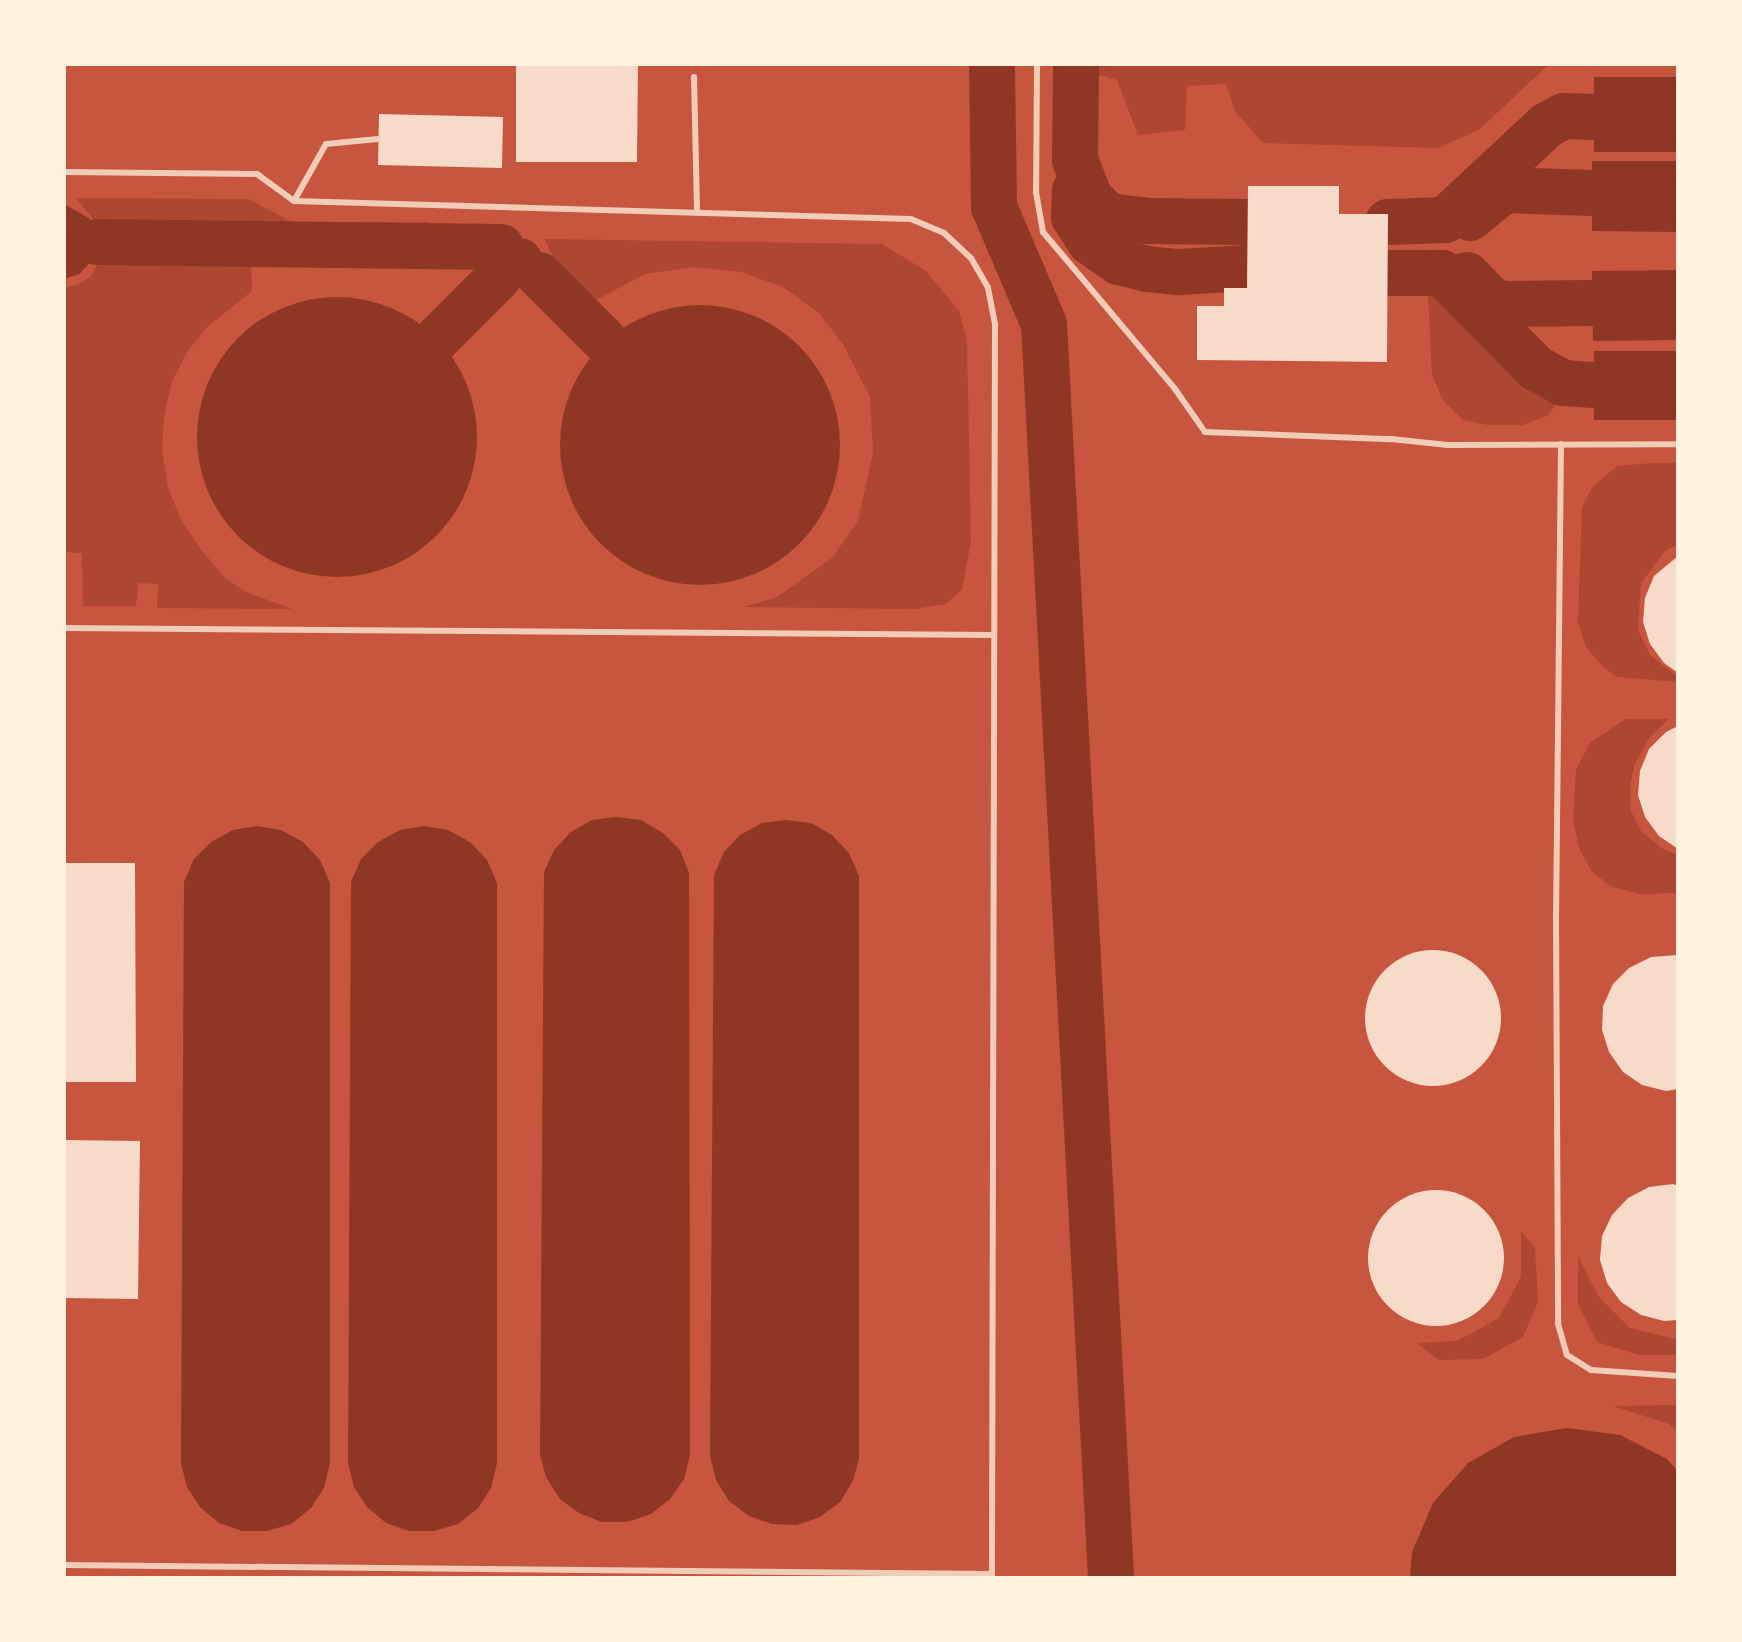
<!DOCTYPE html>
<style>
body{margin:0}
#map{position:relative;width:1742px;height:1642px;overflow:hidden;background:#c8553d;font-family:"Golos Text",sans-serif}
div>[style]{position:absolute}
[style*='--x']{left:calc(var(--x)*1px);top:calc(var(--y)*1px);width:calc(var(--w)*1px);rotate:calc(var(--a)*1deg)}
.green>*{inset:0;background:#ae4732}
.water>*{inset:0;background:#8f3625}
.round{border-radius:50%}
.canal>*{height:46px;margin:-23px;padding:0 23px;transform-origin:23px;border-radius:23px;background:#8f3625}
.building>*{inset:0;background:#f7dbc8}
.service>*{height:6px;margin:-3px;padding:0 3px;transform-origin:3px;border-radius:3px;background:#f1ccb7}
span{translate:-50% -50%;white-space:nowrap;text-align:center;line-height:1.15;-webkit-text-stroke:6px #fff3e0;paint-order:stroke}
.frame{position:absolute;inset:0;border:66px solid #fff3e0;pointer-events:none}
</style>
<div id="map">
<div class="green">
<i style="clip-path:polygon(1096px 64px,1549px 64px,1480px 129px,1439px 148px,1263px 143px,1235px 111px,1226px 84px,1187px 86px,1185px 130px,1138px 135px,1117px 80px,1096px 74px)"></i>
<i style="clip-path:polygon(76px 198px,248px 199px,292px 222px,430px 222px,430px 240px,104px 233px)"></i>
<i style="clip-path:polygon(545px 239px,882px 244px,926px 271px,959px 311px,967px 340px,971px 542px,962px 589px,946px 604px,915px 609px,744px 607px,777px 597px,832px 558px,858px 521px,873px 453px,870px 397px,844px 346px,819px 313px,783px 287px,741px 272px,694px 267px,645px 274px,583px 307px,551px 274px,553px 259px)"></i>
<i style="clip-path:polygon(104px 253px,251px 255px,252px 291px,206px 328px,187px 352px,172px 381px,164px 416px,162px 450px,168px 488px,182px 522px,200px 548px,224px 577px,246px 592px,292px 609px,157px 608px,158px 584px,138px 583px,136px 606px,83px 606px,82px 553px,64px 552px,64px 287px,78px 285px,91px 276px)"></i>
<i style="clip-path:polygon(1434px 284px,1444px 287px,1542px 384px,1552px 392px,1563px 393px,1549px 415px,1523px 425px,1488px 425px,1463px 420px,1443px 400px,1432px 375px,1428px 296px)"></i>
<i style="clip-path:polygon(1652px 463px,1678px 463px,1678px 545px,1666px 550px,1641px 583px,1638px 630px,1650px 655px,1678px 677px,1678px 682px,1617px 677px,1602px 666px,1586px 647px,1578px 622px,1582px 507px,1593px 486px,1617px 466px)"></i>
<i style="clip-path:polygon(1626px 719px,1669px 719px,1650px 737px,1635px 763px,1630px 785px,1631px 811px,1641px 831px,1661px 848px,1678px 855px,1678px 893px,1640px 894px,1612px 887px,1592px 872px,1579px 848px,1573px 819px,1576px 770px,1590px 743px)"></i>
<i style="clip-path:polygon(1521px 1231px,1535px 1248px,1538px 1302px,1523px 1337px,1483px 1359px,1439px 1360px,1417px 1343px,1457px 1341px,1499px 1318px,1521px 1277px)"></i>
<i style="clip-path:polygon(1578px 1256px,1599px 1297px,1630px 1328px,1678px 1340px,1678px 1355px,1639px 1355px,1597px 1342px,1578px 1304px)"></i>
<i style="clip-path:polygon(1678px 1405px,1678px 1432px,1669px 1424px,1613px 1406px)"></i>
</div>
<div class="water">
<i style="clip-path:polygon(1594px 77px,1678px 77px,1678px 152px,1594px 152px)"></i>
<i style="clip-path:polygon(1592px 161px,1678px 161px,1678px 232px,1592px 231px)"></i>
<i style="clip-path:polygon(64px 204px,89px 218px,97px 242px,88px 265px,79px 274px,64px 279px)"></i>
<i class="round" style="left:495px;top:238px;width:48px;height:48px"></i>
<i style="clip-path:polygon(1678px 270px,1678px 340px,1593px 341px,1592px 271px)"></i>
<i class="round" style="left:197px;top:297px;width:280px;height:280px"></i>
<i class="round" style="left:560px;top:305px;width:280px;height:280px"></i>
<i style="clip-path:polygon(1594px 351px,1678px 351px,1678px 420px,1594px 420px)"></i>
<i style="clip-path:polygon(616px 817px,641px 820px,663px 833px,680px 850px,689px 873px,690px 1455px,684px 1479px,670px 1499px,651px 1514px,627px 1522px,602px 1522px,579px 1513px,560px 1499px,546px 1477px,540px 1454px,544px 872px,554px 850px,571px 832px,592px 820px)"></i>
<i style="clip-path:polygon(786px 820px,811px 823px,832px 835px,849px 853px,859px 876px,859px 1458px,853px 1481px,840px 1502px,820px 1517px,797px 1525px,772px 1524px,749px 1516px,729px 1501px,716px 1480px,710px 1456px,714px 875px,724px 852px,740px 835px,762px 823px)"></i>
<i style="clip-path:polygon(257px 826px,281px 830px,303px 842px,320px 860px,330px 883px,330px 1463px,324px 1488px,311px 1508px,291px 1524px,267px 1531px,242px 1531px,219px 1523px,200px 1507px,187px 1487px,181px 1463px,184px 882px,194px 859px,211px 842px,233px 830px)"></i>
<i style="clip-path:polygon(424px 826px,448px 830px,470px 842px,487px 860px,497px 883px,497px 1463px,491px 1488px,478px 1508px,458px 1524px,434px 1531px,409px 1531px,386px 1523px,367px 1507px,354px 1487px,348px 1463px,351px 882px,361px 859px,378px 842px,400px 830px)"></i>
<i style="clip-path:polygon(1567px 1428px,1620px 1435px,1667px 1459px,1678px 1471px,1678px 1578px,1410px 1578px,1412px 1552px,1433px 1503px,1468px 1463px,1514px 1437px)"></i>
</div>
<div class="canal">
<i style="--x:992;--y:64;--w:143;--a:89.2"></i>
<i style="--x:994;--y:207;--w:127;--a:66.9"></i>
<i style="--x:1044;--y:324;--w:1256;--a:86.94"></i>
<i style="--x:1076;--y:64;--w:96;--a:90.6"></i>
<i style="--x:1075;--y:160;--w:41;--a:68.5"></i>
<i style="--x:1090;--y:198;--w:25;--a:45"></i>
<i style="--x:1108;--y:216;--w:38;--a:7"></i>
<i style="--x:1146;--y:221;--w:102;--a:0.6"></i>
<i style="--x:1075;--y:190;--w:27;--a:92"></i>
<i style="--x:1074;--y:217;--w:30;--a:57"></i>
<i style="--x:1090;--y:242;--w:35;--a:35"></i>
<i style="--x:1119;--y:262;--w:29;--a:14"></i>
<i style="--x:1147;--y:269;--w:31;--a:6"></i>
<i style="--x:1178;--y:272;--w:69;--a:-3.3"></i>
<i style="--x:1470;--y:218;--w:44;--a:-39.5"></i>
<i style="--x:1504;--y:190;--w:88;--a:2"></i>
<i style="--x:1388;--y:222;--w:57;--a:-2"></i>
<i style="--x:1445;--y:220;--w:139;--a:-43"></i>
<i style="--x:1547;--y:125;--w:19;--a:-28"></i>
<i style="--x:1564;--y:116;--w:30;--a:2"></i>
<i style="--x:97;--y:242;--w:404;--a:0.7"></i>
<i style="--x:1387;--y:273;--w:55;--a:0"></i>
<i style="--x:1442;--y:273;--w:134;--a:45.3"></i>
<i style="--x:1536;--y:368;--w:31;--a:29"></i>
<i style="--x:1563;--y:383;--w:31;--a:4"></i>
<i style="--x:539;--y:275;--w:92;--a:45"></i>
<i style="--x:1467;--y:275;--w:33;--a:46"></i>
<i style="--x:1490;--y:299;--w:13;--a:23"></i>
<i style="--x:1502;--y:304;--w:90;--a:-0.6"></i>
<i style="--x:437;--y:339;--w:88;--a:-45"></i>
</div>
<div class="building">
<i style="clip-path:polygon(516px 64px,638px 64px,637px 162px,516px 162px)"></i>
<i style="clip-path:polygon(379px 114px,503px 117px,502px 168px,378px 165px)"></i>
<i style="clip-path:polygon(1248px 186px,1339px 186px,1339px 214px,1388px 214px,1387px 362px,1197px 360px,1197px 306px,1224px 306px,1224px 288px,1247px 288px)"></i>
<i style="clip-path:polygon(1678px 556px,1678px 673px,1664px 663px,1650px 644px,1643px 622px,1645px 598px,1654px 576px)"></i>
<i style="clip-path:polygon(1678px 726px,1678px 849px,1659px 836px,1645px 817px,1638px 795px,1640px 771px,1649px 749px,1666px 732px)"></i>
<i style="clip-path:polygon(64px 863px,135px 863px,136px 1082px,64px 1082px)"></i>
<i class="round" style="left:1365px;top:950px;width:136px;height:136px"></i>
<i style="clip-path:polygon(1678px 955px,1678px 1089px,1666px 1091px,1642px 1085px,1623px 1072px,1609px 1052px,1602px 1030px,1603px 1006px,1613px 984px,1629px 968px,1651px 957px)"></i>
<i style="clip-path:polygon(64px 1140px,140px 1141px,138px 1299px,64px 1298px)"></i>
<i style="clip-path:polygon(1673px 1184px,1678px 1186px,1678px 1320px,1664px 1321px,1641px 1315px,1621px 1302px,1607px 1283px,1600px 1260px,1602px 1236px,1612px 1215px,1628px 1198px,1649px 1187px)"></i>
<i class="round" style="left:1368px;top:1190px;width:136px;height:136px"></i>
</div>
<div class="service">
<i style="--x:1037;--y:64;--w:128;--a:90.4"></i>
<i style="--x:1036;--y:192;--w:41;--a:80.1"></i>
<i style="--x:1043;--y:232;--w:205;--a:49.9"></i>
<i style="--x:1175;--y:389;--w:52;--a:55.1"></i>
<i style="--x:1205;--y:432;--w:186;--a:2.2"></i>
<i style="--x:1391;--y:439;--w:57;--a:6"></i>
<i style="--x:1448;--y:445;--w:230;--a:-0.2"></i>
<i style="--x:694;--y:77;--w:134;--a:88.7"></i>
<i style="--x:64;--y:172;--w:193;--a:0.6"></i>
<i style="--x:257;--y:174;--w:46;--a:36.1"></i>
<i style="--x:294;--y:201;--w:617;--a:1.67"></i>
<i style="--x:911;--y:219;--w:36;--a:23"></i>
<i style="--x:944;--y:233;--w:37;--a:43"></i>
<i style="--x:971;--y:258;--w:34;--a:60"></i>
<i style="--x:988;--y:288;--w:37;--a:79"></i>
<i style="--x:995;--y:324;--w:1254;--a:90.14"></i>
<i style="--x:294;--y:201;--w:65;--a:-60.7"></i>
<i style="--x:326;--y:144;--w:52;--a:-5.5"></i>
<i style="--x:1561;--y:444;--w:471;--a:90.6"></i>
<i style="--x:1556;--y:915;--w:409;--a:89.7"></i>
<i style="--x:1558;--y:1324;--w:32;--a:74"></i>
<i style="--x:1567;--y:1355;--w:28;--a:32"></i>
<i style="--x:1591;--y:1370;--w:87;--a:3.9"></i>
<i style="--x:64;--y:628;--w:930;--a:0.43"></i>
<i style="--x:64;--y:1565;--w:928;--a:0.56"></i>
</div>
<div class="frame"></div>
</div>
